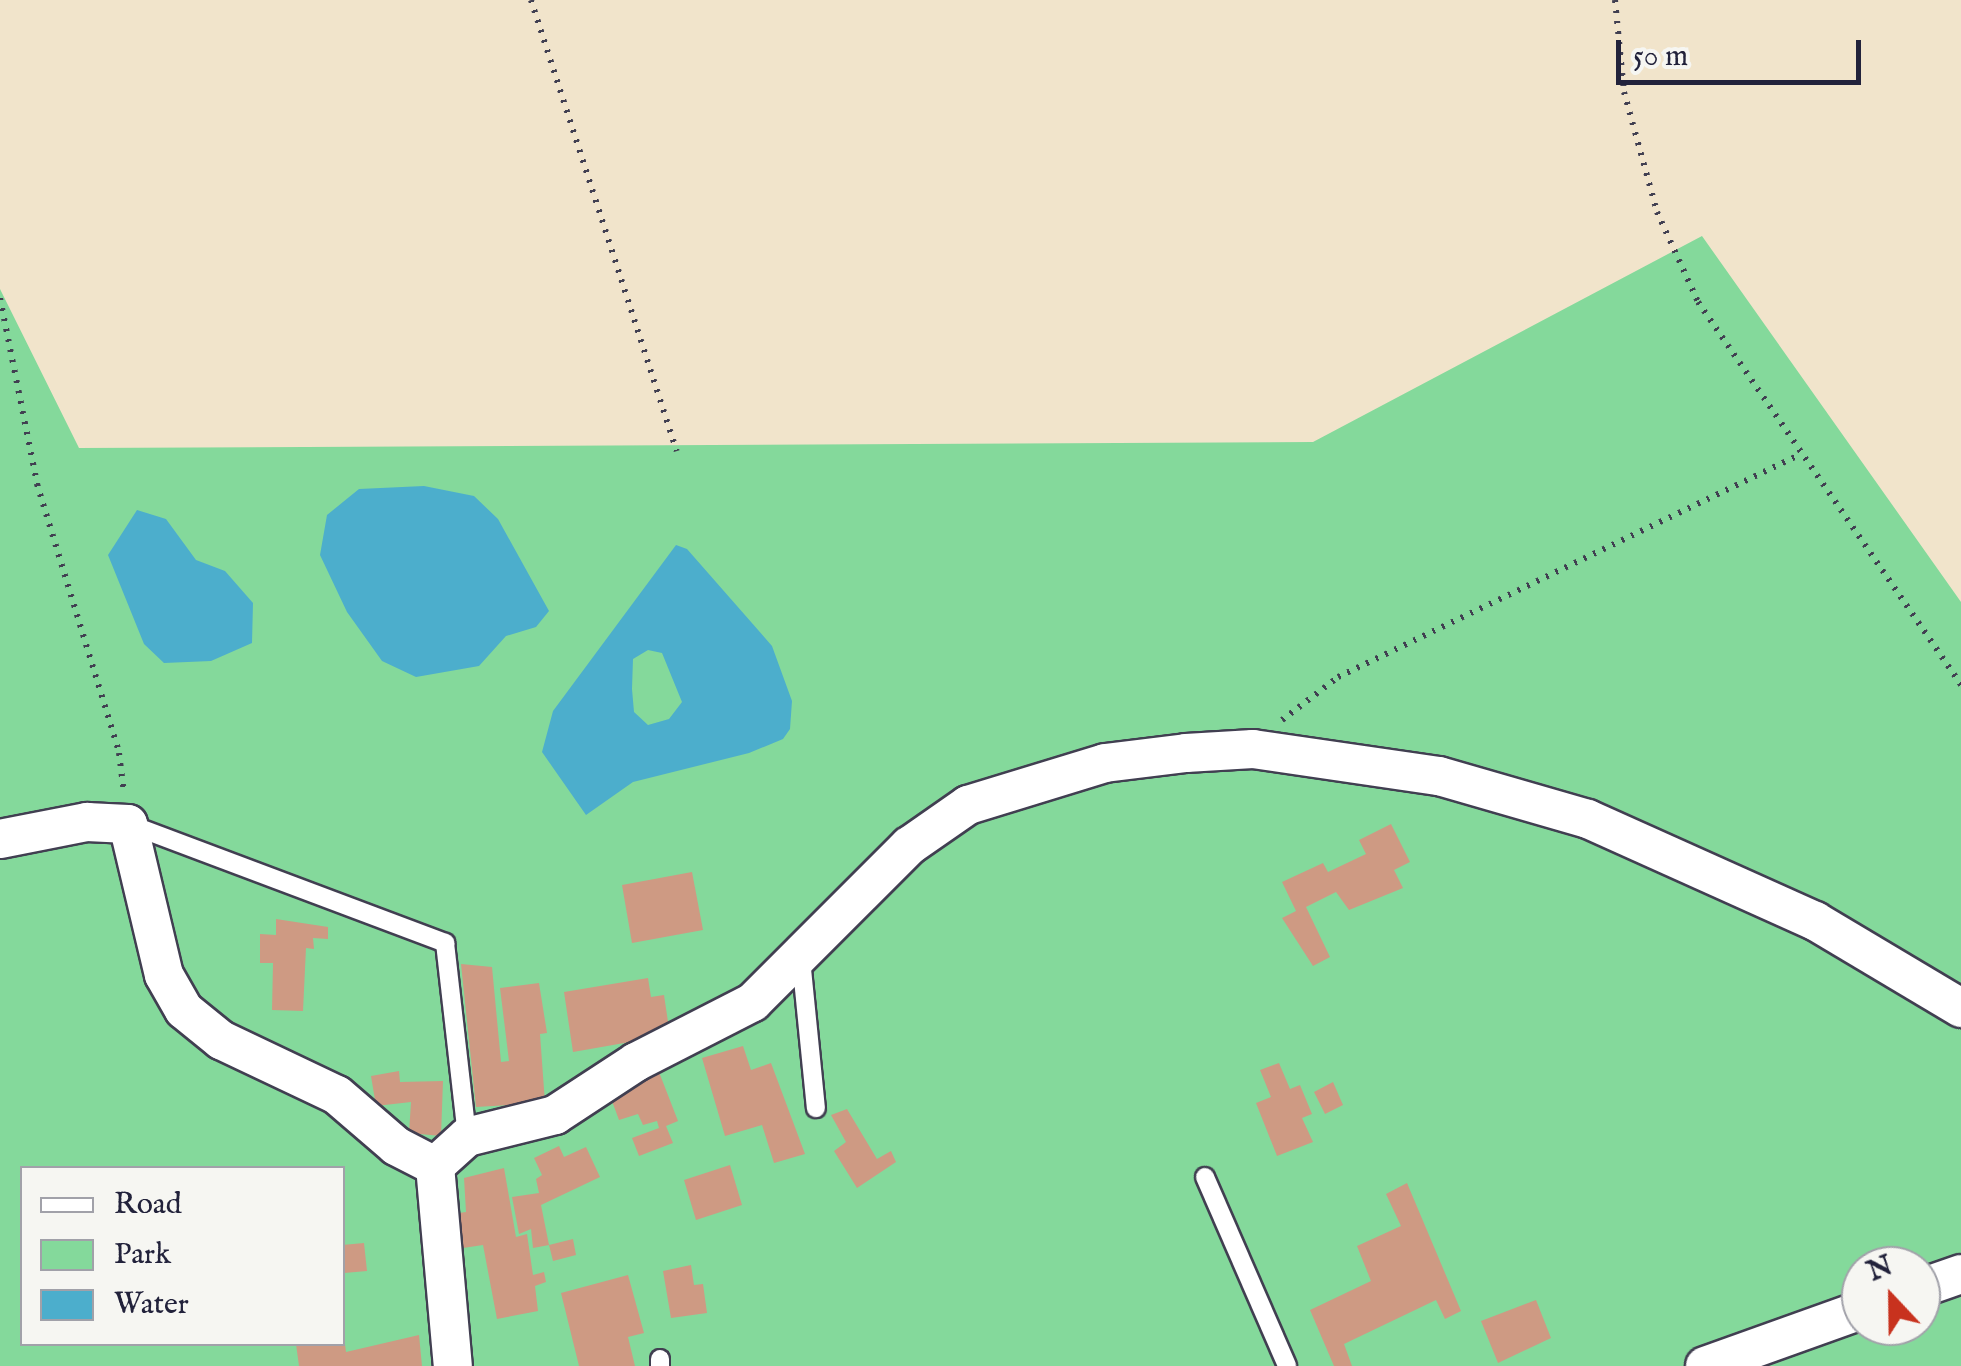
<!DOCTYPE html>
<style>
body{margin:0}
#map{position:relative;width:1961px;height:1366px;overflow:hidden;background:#f1e4cb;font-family:"IM FELL English",serif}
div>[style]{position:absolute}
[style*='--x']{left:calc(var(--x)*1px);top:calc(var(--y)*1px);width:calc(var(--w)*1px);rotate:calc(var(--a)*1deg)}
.green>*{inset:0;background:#84d99b}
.water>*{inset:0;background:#4caecc}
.building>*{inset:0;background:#ce9a83}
.path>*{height:6px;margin-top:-3px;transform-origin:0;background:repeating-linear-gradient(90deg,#413f51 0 2.5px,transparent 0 10.5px)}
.roads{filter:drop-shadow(2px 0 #413f51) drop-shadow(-2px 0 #413f51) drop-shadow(0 2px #413f51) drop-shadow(0 -2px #413f51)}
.lane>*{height:18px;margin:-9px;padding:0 9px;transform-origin:9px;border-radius:9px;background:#fff}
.street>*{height:38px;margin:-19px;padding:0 19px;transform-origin:19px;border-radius:19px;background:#fff}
span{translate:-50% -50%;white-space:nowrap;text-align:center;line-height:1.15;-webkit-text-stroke:8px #f6f6f2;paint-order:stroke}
.legend{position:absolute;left:20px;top:1166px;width:325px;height:180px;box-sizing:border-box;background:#f6f6f2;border:2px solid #a1a1a9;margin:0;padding:12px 18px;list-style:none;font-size:30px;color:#22223b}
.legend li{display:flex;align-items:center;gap:20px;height:50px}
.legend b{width:50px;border:2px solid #a1a1a9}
.north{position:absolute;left:1841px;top:1246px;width:100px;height:100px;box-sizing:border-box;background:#f6f6f2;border:2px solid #a1a1a9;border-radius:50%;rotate:338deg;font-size:28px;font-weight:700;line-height:40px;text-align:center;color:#22223b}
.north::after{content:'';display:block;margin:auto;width:35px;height:45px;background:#c8321e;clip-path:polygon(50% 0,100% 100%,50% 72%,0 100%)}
.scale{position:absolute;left:1616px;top:40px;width:245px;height:45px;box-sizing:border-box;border:5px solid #22223b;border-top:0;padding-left:12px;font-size:30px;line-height:35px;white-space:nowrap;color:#22223b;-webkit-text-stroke:8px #f6f6f2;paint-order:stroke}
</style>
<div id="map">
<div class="green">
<i style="clip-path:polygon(evenodd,1702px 236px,1961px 602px,1961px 1366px,0 1366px,0 289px,79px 448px,1313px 442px,1702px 236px,22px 1168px,342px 1168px,342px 1344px,22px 1344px,22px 1168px,1702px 236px,1861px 1266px,1921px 1266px,1921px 1326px,1861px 1326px,1861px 1266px)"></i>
</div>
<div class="water">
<i style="clip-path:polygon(424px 486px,474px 496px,498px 519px,549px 611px,536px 627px,506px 636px,479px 666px,416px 677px,382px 661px,347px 612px,320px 555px,327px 515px,359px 489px)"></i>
<i style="clip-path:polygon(137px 510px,166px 519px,196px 560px,225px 571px,253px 603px,252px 643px,211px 661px,164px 663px,144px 644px,108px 555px)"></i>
<i style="clip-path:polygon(evenodd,676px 545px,687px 549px,772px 646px,792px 701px,790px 729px,783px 739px,749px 753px,633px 782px,586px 815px,542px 752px,553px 711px,676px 545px,648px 650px,662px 653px,682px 702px,669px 719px,648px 725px,634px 712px,632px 689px,633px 659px,648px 650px)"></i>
</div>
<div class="building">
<i style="clip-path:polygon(1391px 824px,1410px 862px,1394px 870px,1403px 888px,1349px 910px,1336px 892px,1306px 907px,1330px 957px,1313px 966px,1282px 918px,1296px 911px,1282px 882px,1323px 863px,1328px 872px,1366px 854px,1359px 840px)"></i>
<i style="clip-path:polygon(692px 872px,703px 930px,632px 943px,622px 885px)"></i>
<i style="clip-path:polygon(276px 919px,328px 927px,328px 939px,313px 938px,314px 949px,306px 948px,303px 1011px,272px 1010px,273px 963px,260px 963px,260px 934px,276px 935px)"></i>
<i style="clip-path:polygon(461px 964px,492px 967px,501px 1062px,509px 1061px,500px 988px,539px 983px,547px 1033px,540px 1034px,545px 1103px,476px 1107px)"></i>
<i style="clip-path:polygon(648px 978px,651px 997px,664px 995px,670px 1035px,573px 1052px,564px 992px)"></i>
<i style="clip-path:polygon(743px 1046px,751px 1070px,771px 1063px,805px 1154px,774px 1163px,762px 1125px,725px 1136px,702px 1058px)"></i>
<i style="clip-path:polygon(1279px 1063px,1290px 1089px,1300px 1085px,1312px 1114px,1302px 1118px,1313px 1142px,1277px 1156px,1256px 1103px,1271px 1097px,1260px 1070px)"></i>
<i style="clip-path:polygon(399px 1071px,400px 1082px,443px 1081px,441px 1136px,409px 1133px,411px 1102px,376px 1106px,371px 1076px)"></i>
<i style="clip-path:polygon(659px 1072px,678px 1121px,666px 1126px,673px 1143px,639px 1156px,632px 1138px,659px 1128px,657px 1121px,643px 1125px,638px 1114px,619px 1120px,609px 1093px)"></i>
<i style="clip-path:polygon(1333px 1082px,1343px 1105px,1325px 1114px,1314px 1092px)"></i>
<i style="clip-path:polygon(847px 1109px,877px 1159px,891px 1151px,896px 1162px,857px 1188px,834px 1151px,846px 1142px,831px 1115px)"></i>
<i style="clip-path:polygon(559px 1146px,564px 1157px,586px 1147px,600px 1177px,541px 1205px,549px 1245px,573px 1239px,576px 1255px,553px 1261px,549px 1245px,533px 1248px,531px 1229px,519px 1234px,512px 1197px,539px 1193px,536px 1179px,542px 1175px,534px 1158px)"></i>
<i style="clip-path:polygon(730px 1165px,742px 1205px,696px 1220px,684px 1180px)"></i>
<i style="clip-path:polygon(504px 1168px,516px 1237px,527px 1234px,533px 1275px,544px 1272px,546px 1282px,535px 1286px,538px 1311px,497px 1319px,483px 1245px,463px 1248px,459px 1213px,466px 1212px,464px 1178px)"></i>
<i style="clip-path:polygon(1407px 1183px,1461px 1311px,1445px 1319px,1436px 1300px,1344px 1344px,1352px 1366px,1334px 1366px,1310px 1310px,1371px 1281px,1357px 1246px,1401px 1226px,1386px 1194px)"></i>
<i style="clip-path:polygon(364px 1243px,367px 1271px,344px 1273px,342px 1245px)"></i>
<i style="clip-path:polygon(691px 1265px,694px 1285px,703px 1284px,707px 1313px,671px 1318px,663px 1271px)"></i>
<i style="clip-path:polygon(628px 1275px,644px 1333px,628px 1337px,635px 1366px,579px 1366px,561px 1293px)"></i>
<i style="clip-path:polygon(1536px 1300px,1551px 1338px,1498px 1363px,1481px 1321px)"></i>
<i style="clip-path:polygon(419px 1335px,422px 1366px,299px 1366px,296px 1344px,345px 1344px,346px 1352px)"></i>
</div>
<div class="path">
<i style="--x:531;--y:0;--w:474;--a:72.1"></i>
<i style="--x:1615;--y:0;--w:92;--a:84.4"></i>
<i style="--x:1624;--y:92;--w:124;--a:74.6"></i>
<i style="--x:1657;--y:212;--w:99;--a:65.5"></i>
<i style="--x:1698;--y:302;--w:465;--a:55.5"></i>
<i style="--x:0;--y:298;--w:190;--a:78.7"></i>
<i style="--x:37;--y:484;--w:281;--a:73"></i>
<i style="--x:119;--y:753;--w:40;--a:82.9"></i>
<i style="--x:1282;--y:720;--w:71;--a:-37.5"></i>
<i style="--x:1338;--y:677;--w:512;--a:-25.71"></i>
</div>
<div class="roads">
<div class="lane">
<i style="--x:129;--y:824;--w:338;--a:20.6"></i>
<i style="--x:445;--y:943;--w:195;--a:83.5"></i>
<i style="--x:801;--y:959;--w:150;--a:84.3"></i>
<i style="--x:1205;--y:1177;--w:206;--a:66.5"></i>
<i style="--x:660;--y:1366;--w:7;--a:-90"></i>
</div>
<div class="street">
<i style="--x:0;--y:839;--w:89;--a:-11.1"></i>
<i style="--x:87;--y:822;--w:41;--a:2.8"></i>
<i style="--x:128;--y:824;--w:155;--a:76.6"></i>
<i style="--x:164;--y:975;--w:40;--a:60.3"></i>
<i style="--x:184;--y:1010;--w:48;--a:39"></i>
<i style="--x:221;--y:1040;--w:128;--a:25.4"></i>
<i style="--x:337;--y:1095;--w:78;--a:40.8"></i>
<i style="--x:396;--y:1146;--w:44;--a:27.1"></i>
<i style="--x:435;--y:1166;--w:201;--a:84.9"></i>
<i style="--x:435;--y:1166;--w:43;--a:-42.2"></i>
<i style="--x:467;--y:1137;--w:91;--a:-14"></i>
<i style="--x:555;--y:1115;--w:97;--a:-33.2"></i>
<i style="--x:636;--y:1062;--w:131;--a:-27.1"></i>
<i style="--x:753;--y:1002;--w:221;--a:-45"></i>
<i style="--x:909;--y:846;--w:72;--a:-34.8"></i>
<i style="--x:968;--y:805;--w:143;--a:-17"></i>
<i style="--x:1105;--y:763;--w:82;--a:-7"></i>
<i style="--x:1186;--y:753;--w:67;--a:-3.4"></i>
<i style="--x:1253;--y:749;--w:188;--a:8.3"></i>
<i style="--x:1439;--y:776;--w:155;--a:16.1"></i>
<i style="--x:1588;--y:819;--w:249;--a:24.2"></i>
<i style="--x:1815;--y:921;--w:170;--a:30.8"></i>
<i style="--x:1921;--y:1288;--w:42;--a:-19.3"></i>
<i style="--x:1705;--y:1366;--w:166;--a:-19.7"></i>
</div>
</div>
<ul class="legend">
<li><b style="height:12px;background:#fff"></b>Road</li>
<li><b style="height:28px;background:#84d99b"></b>Park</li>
<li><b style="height:28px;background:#4caecc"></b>Water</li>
</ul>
<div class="north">N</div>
<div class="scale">50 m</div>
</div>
